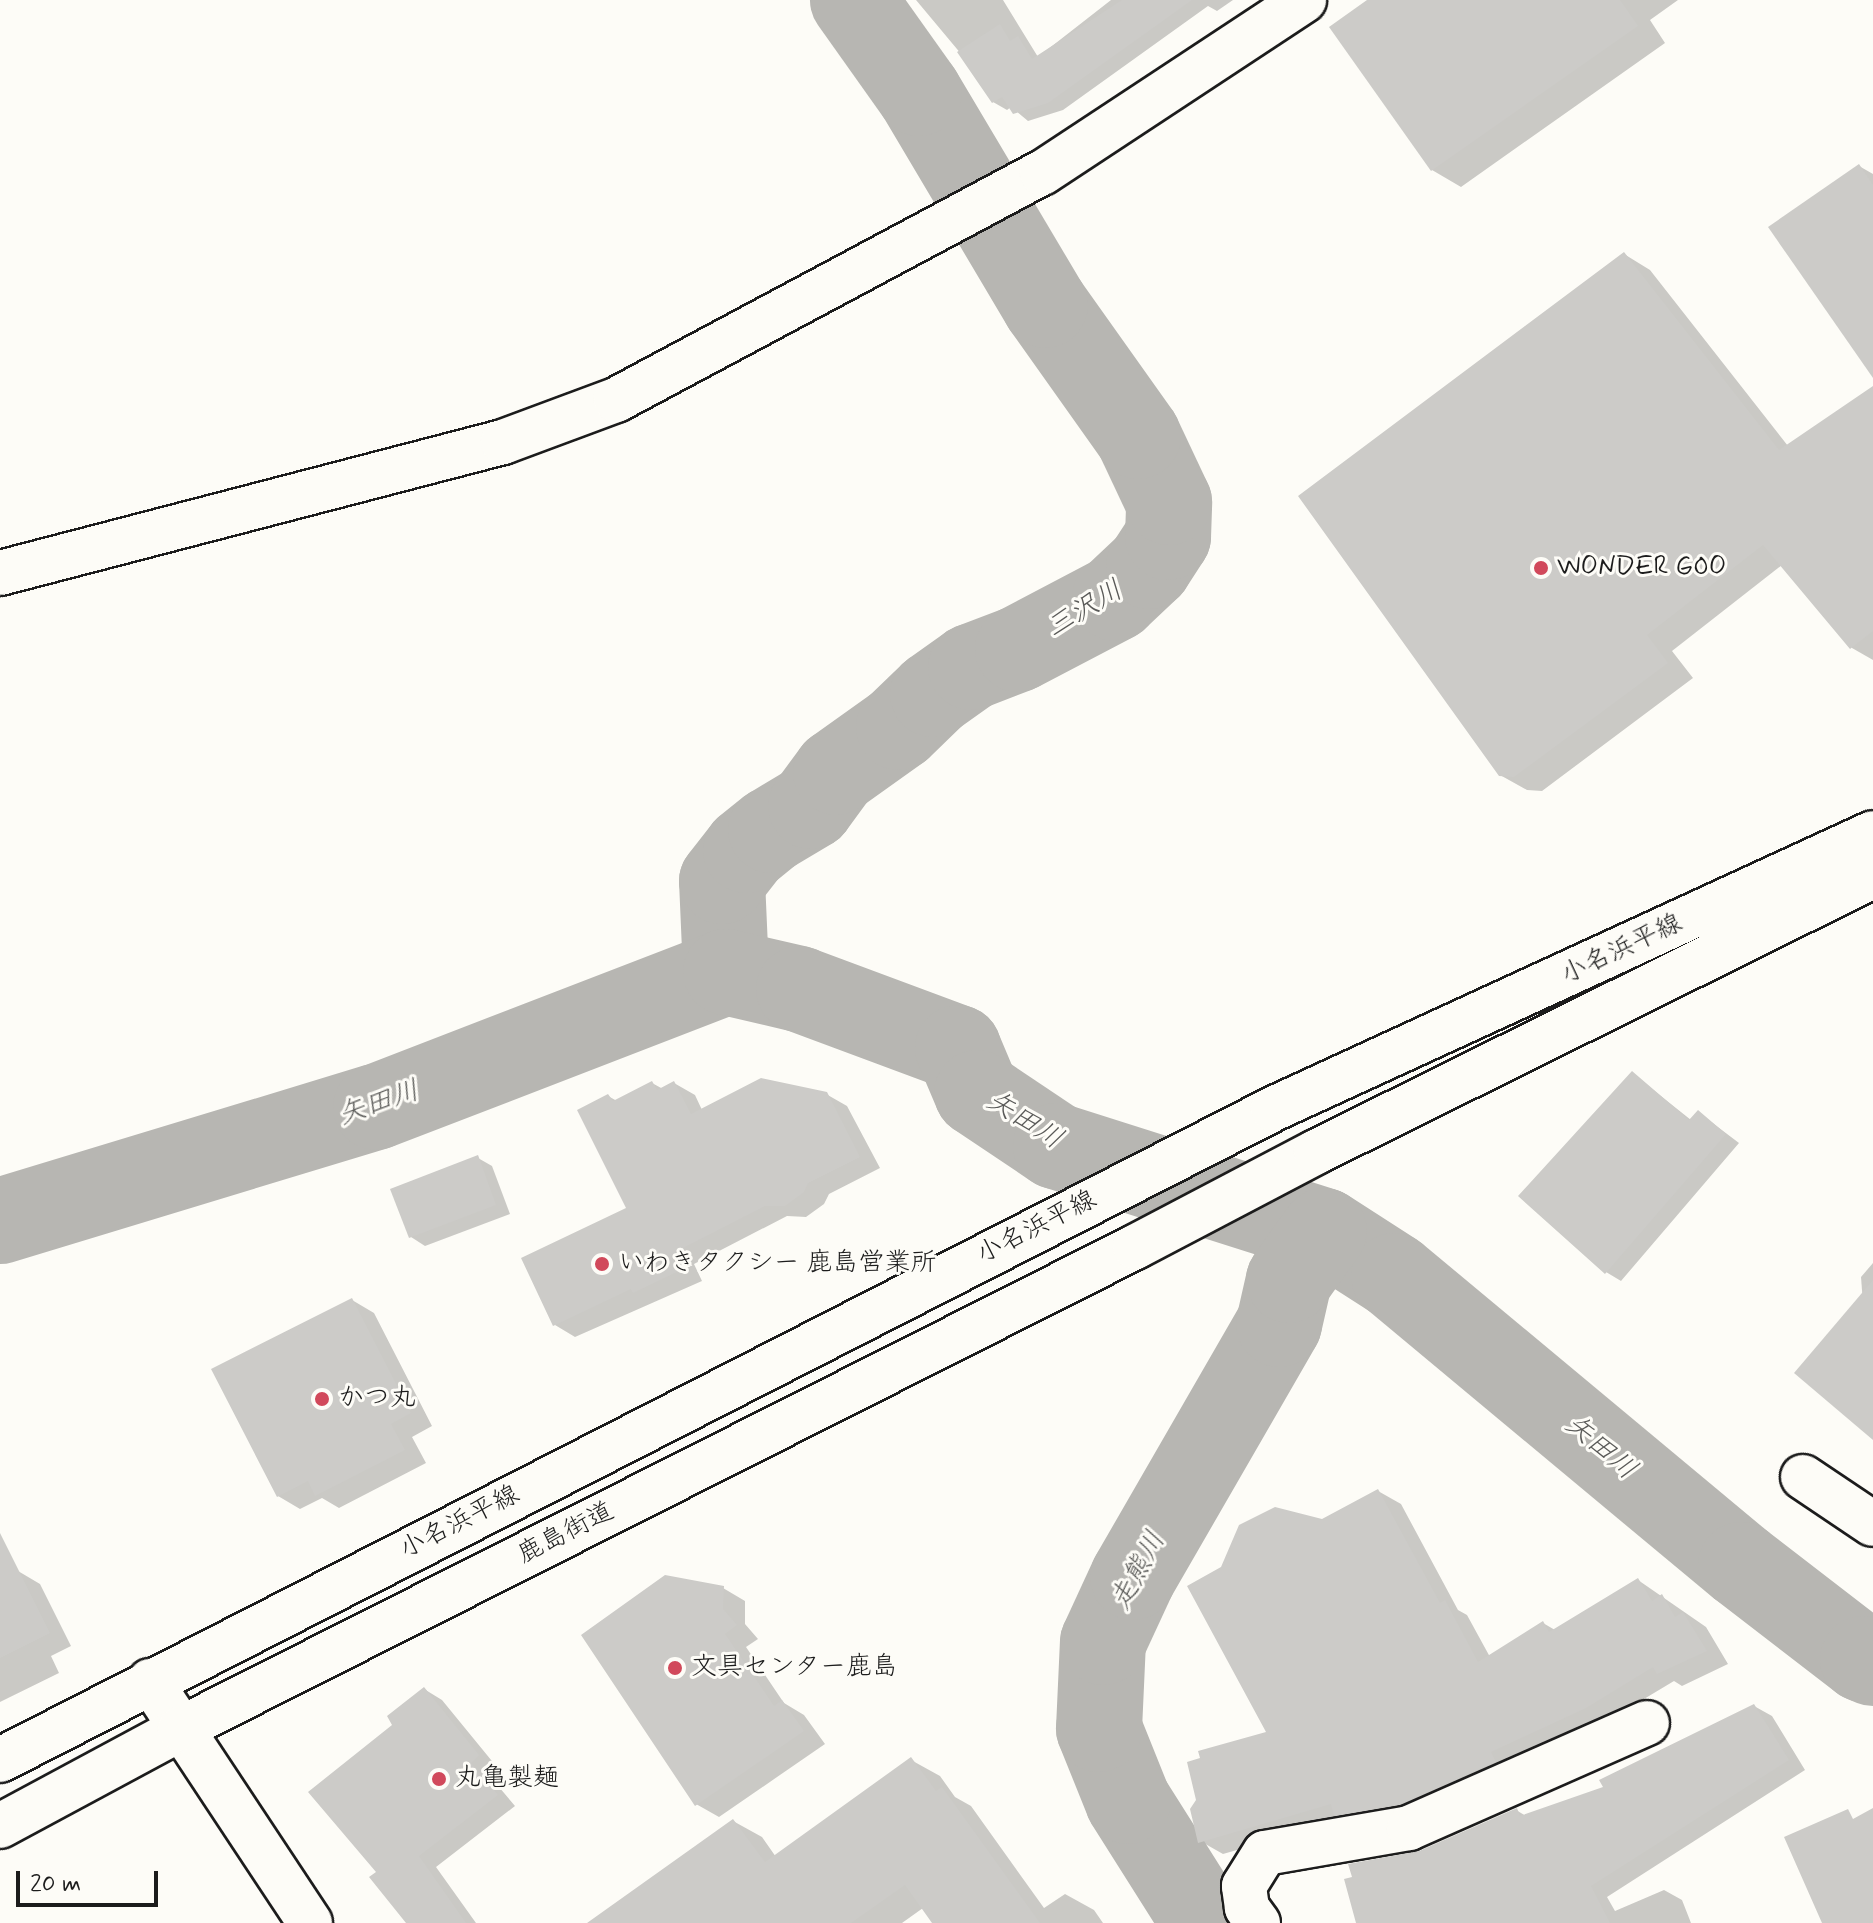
<!DOCTYPE html>
<meta charset="utf-8">
<style>
body{margin:0}
#map{position:relative;width:1873px;height:1923px;overflow:hidden;background:#fdfcf7;font-family:Mynerve,"Klee One",sans-serif}
div>[style]{position:absolute}
[style*='--x']{left:calc(var(--x)*1px);top:calc(var(--y)*1px);width:calc(var(--w)*1px);rotate:calc(var(--a)*1deg)}
.shadow>*{inset:0;background:#0003}
.river>*{height:86px;margin:-43px;padding:0 43px;transform-origin:43px;border-radius:43px;background:#b7b6b2}
.building>*{inset:0;background:#cccbc8}
.roads{filter:drop-shadow(2px 0 #1c1c1c) drop-shadow(-2px 0 #1c1c1c) drop-shadow(0 2px #1c1c1c) drop-shadow(0 -2px #1c1c1c)}
.minor>*{height:44px;margin:-22px;padding:0 22px;transform-origin:22px;border-radius:22px;background:#fdfcf7}
.primary>*{height:44px;margin:-22px;padding:0 22px;transform-origin:22px;border-radius:22px;background:#fdfcf7}
.dots>*{width:22px;height:22px;translate:-50% -50%;box-sizing:border-box;border:4px solid #fdfcf7;border-radius:50%}
span{translate:-50% -50%;white-space:nowrap;text-align:center;line-height:1.15;-webkit-text-stroke:6px #fdfcf7;paint-order:stroke}
.poi-label{font-size:26px;color:#1c1c1c}
.left{translate:0 -50%;text-align:left}
.street-label{font-size:26px;color:#1c1c1c}
.water-label{font-size:28px;color:#5a5a58;font-style:italic}
.scale{position:absolute;left:16px;top:1871px;width:142px;height:36px;box-sizing:border-box;border:4px solid #1c1c1c;border-top:0;padding-left:10px;font-size:24px;line-height:28px;white-space:nowrap;color:#1c1c1c;-webkit-text-stroke:6px #fdfcf7;paint-order:stroke}
</style>
<div id="map">
<div class="shadow">
<i style="clip-path:polygon(916px 0,1003px 0,1038px 57px,1111px 0,1233px 0,1217px 11px,1208px 6px,1063px 110px,1028px 121px,1011px 107px,1007px 110px,993px 102px,972px 67px)"></i>
<i style="clip-path:polygon(1371px 0,1678px 0,1650px 20px,1665px 43px,1461px 187px,1432px 170px)"></i>
<i style="clip-path:polygon(1859px 166px,1873px 174px,1873px 375px)"></i>
<i style="clip-path:polygon(1624px 254px,1650px 270px,1788px 446px,1873px 388px,1873px 660px,1852px 648px,1782px 565px,1672px 651px,1693px 678px,1542px 791px,1527px 790px,1500px 775px)"></i>
<i style="clip-path:polygon(1632px 1073px,1691px 1120px,1698px 1112px,1739px 1143px,1621px 1281px,1606px 1272px)"></i>
<i style="clip-path:polygon(652px 1083px,663px 1089px,674px 1083px,695px 1095px,702px 1110px,826px 1094px,847px 1106px,880px 1168px,829px 1194px,824px 1204px,806px 1217px,787px 1216px,694px 1264px,702px 1281px,575px 1337px,555px 1325px,629px 1209px,608px 1096px,617px 1101px)"></i>
<i style="clip-path:polygon(478px 1158px,492px 1166px,510px 1214px,425px 1246px,411px 1237px)"></i>
<i style="clip-path:polygon(1873px 1263px,1873px 1437px,1861px 1277px)"></i>
<i style="clip-path:polygon(352px 1300px,374px 1313px,432px 1426px,412px 1437px,426px 1463px,339px 1508px,322px 1498px,300px 1509px,278px 1496px)"></i>
<i style="clip-path:polygon(1378px 1491px,1401px 1504px,1458px 1610px,1467px 1615px,1490px 1657px,1543px 1623px,1555px 1630px,1638px 1580px,1706px 1627px,1728px 1664px,1682px 1686px,1674px 1681px,1609px 1720px,1425px 1816px,1345px 1819px,1223px 1854px,1200px 1841px,1269px 1733px,1322px 1521px)"></i>
<i style="clip-path:polygon(0 1569px,18px 1571px,40px 1584px,71px 1646px,51px 1656px,59px 1673px,0 1702px)"></i>
<i style="clip-path:polygon(723px 1588px,745px 1601px,745px 1624px,758px 1639px,746px 1647px,784px 1703px,804px 1715px,825px 1744px,719px 1817px,696px 1804px)"></i>
<i style="clip-path:polygon(424px 1689px,442px 1700px,496px 1766px,488px 1774px,515px 1806px,436px 1867px,476px 1923px,408px 1923px,379px 1873px,395px 1725px)"></i>
<i style="clip-path:polygon(1754px 1706px,1772px 1716px,1805px 1770px,1607px 1897px,1615px 1911px,1664px 1890px,1682px 1900px,1691px 1923px,1358px 1923px,1419px 1853px,1516px 1810px,1526px 1816px,1606px 1788px)"></i>
<i style="clip-path:polygon(911px 1760px,940px 1776px,955px 1797px,971px 1806px,1044px 1908px,1065px 1894px,1094px 1910px,1103px 1923px,934px 1923px,923px 1908px,902px 1923px,590px 1923px,733px 1821px,762px 1837px,776px 1857px)"></i>
</div>
<div class="river">
<i style="--x:726;--y:972;--w:91;--a:-92.5"></i>
<i style="--x:722;--y:881;--w:39;--a:-52"></i>
<i style="--x:746;--y:850;--w:32;--a:-39"></i>
<i style="--x:771;--y:830;--w:47;--a:-31"></i>
<i style="--x:811;--y:806;--w:42;--a:-53.7"></i>
<i style="--x:836;--y:772;--w:77;--a:-35.5"></i>
<i style="--x:899;--y:727;--w:47;--a:-44.1"></i>
<i style="--x:933;--y:694;--w:47;--a:-35.4"></i>
<i style="--x:971;--y:667;--w:50;--a:-21"></i>
<i style="--x:1018;--y:649;--w:110;--a:-27.7"></i>
<i style="--x:1115;--y:598;--w:47;--a:-43.3"></i>
<i style="--x:1149;--y:566;--w:35;--a:-57"></i>
<i style="--x:1168;--y:537;--w:35;--a:-88"></i>
<i style="--x:1169;--y:502;--w:73;--a:-115.2"></i>
<i style="--x:1138;--y:436;--w:161;--a:-125.4"></i>
<i style="--x:1045;--y:305;--w:247;--a:-120.7"></i>
<i style="--x:919;--y:93;--w:114;--a:-125.4"></i>
<i style="--x:0;--y:1221;--w:393;--a:-16.9"></i>
<i style="--x:376;--y:1107;--w:375;--a:-21.1"></i>
<i style="--x:726;--y:972;--w:75;--a:13.1"></i>
<i style="--x:799;--y:989;--w:170;--a:20.4"></i>
<i style="--x:958;--y:1048;--w:49;--a:67.1"></i>
<i style="--x:977;--y:1093;--w:95;--a:33.9"></i>
<i style="--x:1056;--y:1146;--w:281;--a:17.6"></i>
<i style="--x:1324;--y:1231;--w:83;--a:32.7"></i>
<i style="--x:1394;--y:1276;--w:452;--a:39.8"></i>
<i style="--x:1741;--y:1565;--w:154;--a:37.6"></i>
<i style="--x:1863;--y:1659;--w:11;--a:22"></i>
<i style="--x:1205;--y:1923;--w:144;--a:-122.3"></i>
<i style="--x:1128;--y:1801;--w:78;--a:-111.9"></i>
<i style="--x:1099;--y:1729;--w:87;--a:-87.4"></i>
<i style="--x:1103;--y:1642;--w:72;--a:-65.2"></i>
<i style="--x:1133;--y:1577;--w:292;--a:-60"></i>
<i style="--x:1279;--y:1324;--w:45;--a:-77.2"></i>
<i style="--x:1289;--y:1280;--w:60;--a:-54.5"></i>
</div>
<div class="building">
<i style="clip-path:polygon(1122px 0,1192px 0,1048px 103px,1013px 114px,1002px 97px,992px 103px,957px 52px,1000px 24px,1010px 41px,1018px 36px,1032px 59px)"></i>
<i style="clip-path:polygon(1367px 0,1620px 0,1638px 26px,1431px 171px,1329px 27px)"></i>
<i style="clip-path:polygon(1859px 164px,1873px 185px,1873px 378px,1768px 227px)"></i>
<i style="clip-path:polygon(1624px 252px,1779px 450px,1873px 386px,1873px 631px,1850px 649px,1763px 545px,1647px 635px,1668px 663px,1514px 777px,1499px 776px,1298px 496px)"></i>
<i style="clip-path:polygon(1632px 1071px,1689px 1120px,1698px 1110px,1726px 1134px,1605px 1274px,1518px 1196px)"></i>
<i style="clip-path:polygon(761px 1078px,827px 1092px,860px 1157px,808px 1183px,804px 1192px,785px 1206px,765px 1206px,675px 1252px,683px 1269px,633px 1293px,631px 1289px,553px 1326px,521px 1258px,626px 1208px,577px 1110px,608px 1094px,613px 1101px,652px 1081px,657px 1090px,674px 1081px,691px 1114px)"></i>
<i style="clip-path:polygon(478px 1155px,496px 1205px,409px 1238px,390px 1189px)"></i>
<i style="clip-path:polygon(1873px 1280px,1873px 1440px,1794px 1373px)"></i>
<i style="clip-path:polygon(352px 1298px,411px 1413px,391px 1424px,405px 1450px,315px 1496px,308px 1481px,277px 1497px,211px 1369px)"></i>
<i style="clip-path:polygon(1378px 1489px,1440px 1603px,1445px 1600px,1478px 1662px,1543px 1621px,1549px 1632px,1638px 1578px,1652px 1601px,1662px 1594px,1675px 1617px,1683px 1612px,1707px 1651px,1657px 1674px,1653px 1667px,1586px 1708px,1491px 1752px,1496px 1762px,1402px 1804px,1334px 1816px,1331px 1804px,1198px 1843px,1190px 1809px,1196px 1800px,1187px 1762px,1200px 1758px,1198px 1751px,1266px 1732px,1187px 1586px,1221px 1567px,1239px 1525px,1275px 1507px,1322px 1519px)"></i>
<i style="clip-path:polygon(0 1533px,50px 1633px,0 1658px)"></i>
<i style="clip-path:polygon(665px 1575px,724px 1586px,723px 1609px,737px 1625px,725px 1634px,774px 1706px,782px 1700px,804px 1731px,695px 1806px,581px 1635px)"></i>
<i style="clip-path:polygon(424px 1687px,479px 1755px,471px 1763px,498px 1795px,419px 1856px,466px 1923px,406px 1923px,369px 1877px,376px 1872px,308px 1792px,392px 1725px,387px 1716px)"></i>
<i style="clip-path:polygon(1754px 1704px,1789px 1760px,1591px 1886px,1610px 1923px,1356px 1923px,1344px 1879px,1352px 1877px,1348px 1864px,1419px 1851px,1517px 1808px,1520px 1816px,1603px 1787px,1599px 1780px)"></i>
<i style="clip-path:polygon(911px 1757px,936px 1791px,942px 1787px,1040px 1923px,932px 1923px,905px 1885px,851px 1923px,587px 1923px,733px 1819px,765px 1862px)"></i>
<i style="clip-path:polygon(1873px 1808px,1873px 1923px,1822px 1923px,1784px 1837px,1848px 1809px,1853px 1819px)"></i>
</div>
<div class="roads">
<div class="minor">
<i style="--x:0;--y:573;--w:520;--a:-14.6"></i>
<i style="--x:503;--y:442;--w:121;--a:-20.4"></i>
<i style="--x:616;--y:400;--w:483;--a:-28.1"></i>
<i style="--x:1042;--y:173;--w:314;--a:-33.4"></i>
<i style="--x:1803;--y:1477;--w:84;--a:33.9"></i>
<i style="--x:150;--y:1681;--w:290;--a:56.5"></i>
<i style="--x:1258;--y:1923;--w:19;--a:-126"></i>
<i style="--x:1247;--y:1908;--w:22;--a:-98"></i>
<i style="--x:1244;--y:1886;--w:39;--a:-58"></i>
<i style="--x:1265;--y:1853;--w:146;--a:-9.8"></i>
<i style="--x:1409;--y:1828;--w:260;--a:-23.8"></i>
</div>
<div class="primary">
<i style="--x:0;--y:1760;--w:1430;--a:-27.08"></i>
<i style="--x:1273;--y:1109;--w:660;--a:-24.7"></i>
<i style="--x:0;--y:1826;--w:204;--a:-28.3"></i>
<i style="--x:180;--y:1729;--w:1070;--a:-26.78"></i>
<i style="--x:1135;--y:1247;--w:204;--a:-27.7"></i>
<i style="--x:1316;--y:1152;--w:622;--a:-26.36"></i>
</div>
</div>
<div class="dots">
<i style="left:1541px;top:568px;background:#d1495b"></i>
<i style="left:602px;top:1264px;background:#d1495b"></i>
<i style="left:322px;top:1399px;background:#d1495b"></i>
<i style="left:675px;top:1668px;background:#d1495b"></i>
<i style="left:439px;top:1779px;background:#d1495b"></i>
</div>
<div class="poi-label">
<span class="left" style="left:1557px;top:568px">WONDER GOO</span>
<span class="left" style="left:618px;top:1264px">いわきタクシー 鹿島営業所</span>
<span class="left" style="left:338px;top:1399px">かつ丸</span>
<span class="left" style="left:691px;top:1668px">文具センター鹿島</span>
<span class="left" style="left:455px;top:1779px">丸亀製麺</span>
</div>
<div class="street-label">
<span style="left:1622px;top:950px;rotate:-25deg">小名浜平線</span>
<span style="left:1037px;top:1228px;rotate:-27deg">小名浜平線</span>
<span style="left:460px;top:1523px;rotate:-27deg">小名浜平線</span>
<span style="left:566px;top:1534px;rotate:-27deg">鹿島街道</span>
</div>
<div class="water-label">
<span style="left:1085px;top:610px;rotate:-31deg">三沢川</span>
<span style="left:379px;top:1104px;rotate:-19deg">矢田川</span>
<span style="left:1024px;top:1121px;rotate:32deg">矢田川</span>
<span style="left:1600px;top:1448px;rotate:40deg">矢田川</span>
<span style="left:1139px;top:1571px;rotate:-62deg">走熊川</span>
</div>
<div class="scale">20 m</div>
</div>
